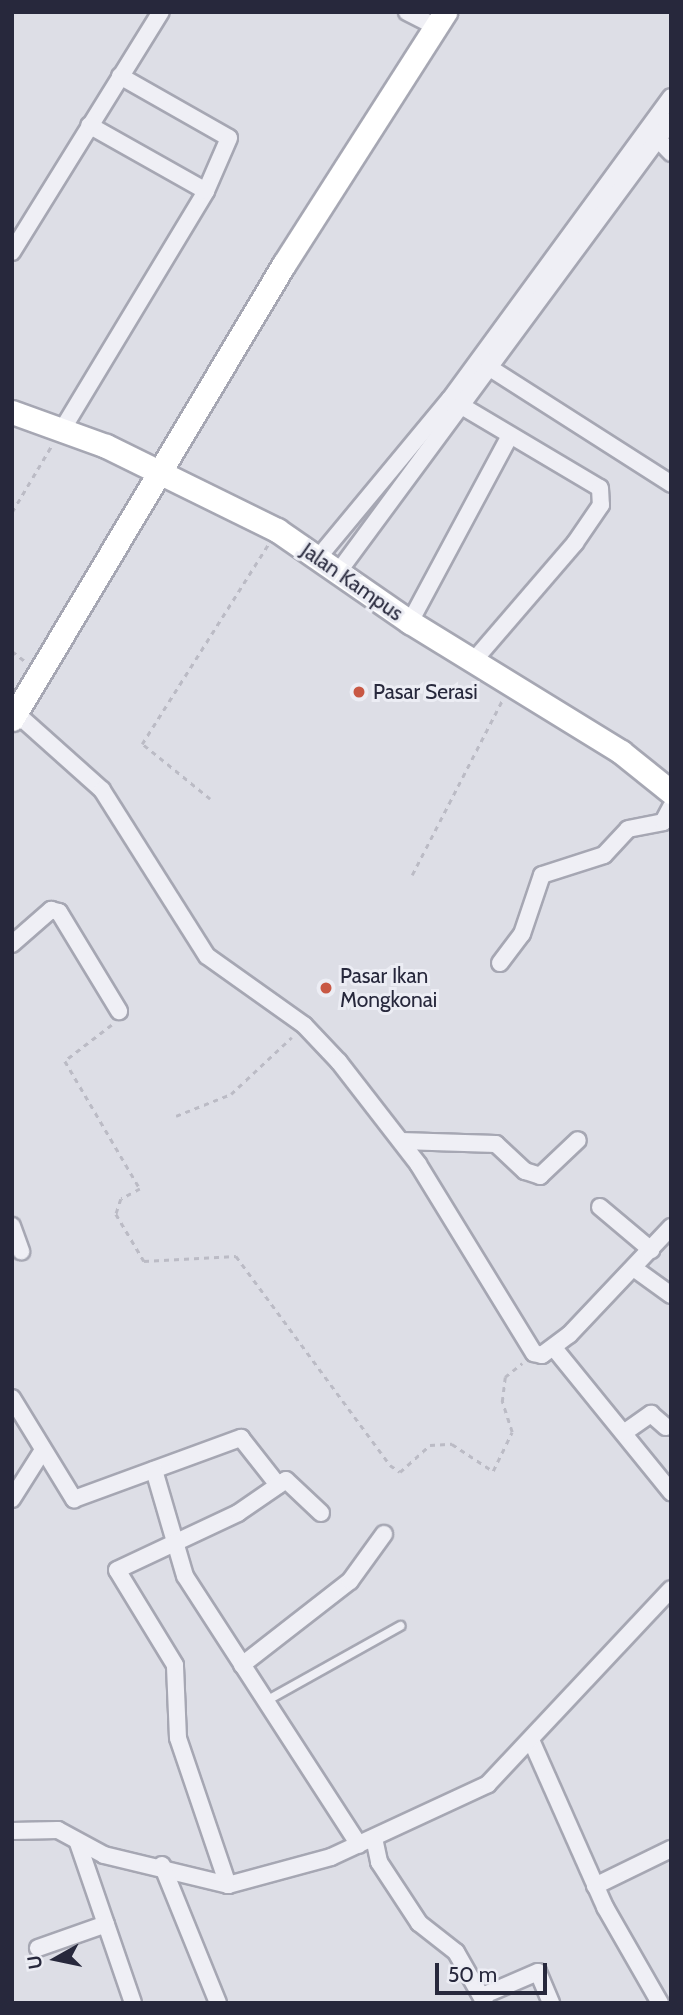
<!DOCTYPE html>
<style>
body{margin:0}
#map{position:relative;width:683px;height:2015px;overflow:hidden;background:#dddee6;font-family:Cabin,sans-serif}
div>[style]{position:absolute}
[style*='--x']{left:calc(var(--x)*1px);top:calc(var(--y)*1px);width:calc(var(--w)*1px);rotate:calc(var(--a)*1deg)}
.path>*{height:2.5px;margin-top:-1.25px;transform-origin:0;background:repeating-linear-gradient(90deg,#bbbbc5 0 5px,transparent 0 10px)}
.roads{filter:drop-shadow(2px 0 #a6a7b3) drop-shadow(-2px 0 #a6a7b3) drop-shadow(0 2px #a6a7b3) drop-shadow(0 -2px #a6a7b3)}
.lane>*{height:8px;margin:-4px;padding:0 4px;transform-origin:4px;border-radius:4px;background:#efeff5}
.street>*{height:16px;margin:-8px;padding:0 8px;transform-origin:8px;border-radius:8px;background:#efeff5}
.secondary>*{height:23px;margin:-11.5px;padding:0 11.5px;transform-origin:11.5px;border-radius:11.5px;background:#fff}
.dots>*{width:19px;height:19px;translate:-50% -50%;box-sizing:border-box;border:4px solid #ecedf4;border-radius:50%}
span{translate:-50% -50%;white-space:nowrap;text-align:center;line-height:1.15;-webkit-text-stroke:6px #ecedf4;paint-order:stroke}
.street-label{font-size:21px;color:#27283c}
.poi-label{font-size:21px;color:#27283c}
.left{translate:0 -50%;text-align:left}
.frame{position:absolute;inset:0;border:14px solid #27283c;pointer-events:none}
.north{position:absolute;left:21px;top:1924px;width:70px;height:70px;-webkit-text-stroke:5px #ecedf4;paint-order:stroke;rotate:261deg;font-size:19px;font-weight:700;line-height:28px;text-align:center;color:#27283c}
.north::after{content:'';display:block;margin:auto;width:24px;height:32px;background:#27283c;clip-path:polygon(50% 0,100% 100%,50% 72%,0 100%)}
.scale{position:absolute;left:435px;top:1963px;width:112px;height:32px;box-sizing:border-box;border:4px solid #27283c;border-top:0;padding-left:9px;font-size:21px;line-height:24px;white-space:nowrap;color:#27283c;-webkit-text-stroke:5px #ecedf4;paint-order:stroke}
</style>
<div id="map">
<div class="path">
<i style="--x:12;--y:512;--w:78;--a:-59.2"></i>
<i style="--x:12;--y:651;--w:18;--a:38"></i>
<i style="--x:210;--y:799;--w:87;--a:-141"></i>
<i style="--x:142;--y:744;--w:236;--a:-57.7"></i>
<i style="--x:412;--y:875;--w:196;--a:-62.7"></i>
<i style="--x:112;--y:1025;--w:59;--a:142.5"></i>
<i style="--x:65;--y:1061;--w:148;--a:59.6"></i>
<i style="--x:140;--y:1189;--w:21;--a:152"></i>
<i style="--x:121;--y:1199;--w:16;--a:108"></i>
<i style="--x:116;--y:1214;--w:55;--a:59.2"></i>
<i style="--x:144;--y:1261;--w:92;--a:-3.1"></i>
<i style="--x:236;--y:1256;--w:260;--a:53.6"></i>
<i style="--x:390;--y:1465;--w:12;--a:35"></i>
<i style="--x:400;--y:1472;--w:40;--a:-42"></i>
<i style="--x:430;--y:1445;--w:22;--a:-3"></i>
<i style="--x:452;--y:1444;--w:49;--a:33.4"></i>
<i style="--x:493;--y:1471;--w:43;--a:-64"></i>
<i style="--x:512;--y:1432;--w:32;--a:-108"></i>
<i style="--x:502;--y:1402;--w:25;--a:-83"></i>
<i style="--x:505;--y:1377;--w:22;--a:-39"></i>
<i style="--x:176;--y:1116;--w:59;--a:-21.8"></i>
<i style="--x:231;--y:1094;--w:83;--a:-43.1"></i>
</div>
<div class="roads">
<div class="lane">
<i style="--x:266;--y:1701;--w:154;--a:-29.2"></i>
</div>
<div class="street">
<i style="--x:407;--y:12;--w:33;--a:27"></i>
<i style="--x:120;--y:76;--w:125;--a:29.6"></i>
<i style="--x:229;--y:138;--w:58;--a:113.5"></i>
<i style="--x:651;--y:132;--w:29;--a:46"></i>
<i style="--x:12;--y:252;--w:282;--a:-58.2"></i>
<i style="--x:479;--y:361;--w:228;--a:32.6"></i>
<i style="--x:450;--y:399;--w:174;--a:30.7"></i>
<i style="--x:600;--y:488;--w:17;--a:87"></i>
<i style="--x:601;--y:505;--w:46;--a:124.4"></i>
<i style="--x:575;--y:543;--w:152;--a:130.7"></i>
<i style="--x:62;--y:430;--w:279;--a:-58.9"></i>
<i style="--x:206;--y:191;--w:134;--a:-150.6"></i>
<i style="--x:317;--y:559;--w:208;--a:-50.3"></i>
<i style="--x:450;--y:399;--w:374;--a:-53.8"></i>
<i style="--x:339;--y:571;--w:559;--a:-53.58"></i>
<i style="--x:410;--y:622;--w:210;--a:-61.8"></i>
<i style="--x:16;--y:713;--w:115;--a:41.8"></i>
<i style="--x:102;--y:790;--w:196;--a:57.7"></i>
<i style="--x:207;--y:956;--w:119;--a:35.4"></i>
<i style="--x:304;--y:1025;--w:51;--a:46.6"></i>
<i style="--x:339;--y:1062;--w:129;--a:52.2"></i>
<i style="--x:418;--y:1164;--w:222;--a:58.5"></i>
<i style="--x:534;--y:1353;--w:8;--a:14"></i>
<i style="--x:542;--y:1355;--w:34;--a:-37"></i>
<i style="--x:569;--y:1335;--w:149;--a:-46.6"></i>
<i style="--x:12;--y:944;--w:52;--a:-41.1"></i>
<i style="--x:51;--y:910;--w:8;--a:14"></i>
<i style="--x:59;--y:912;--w:116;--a:58.8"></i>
<i style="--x:500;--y:963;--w:36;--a:-53"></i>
<i style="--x:522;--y:934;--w:62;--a:-71.3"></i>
<i style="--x:542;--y:875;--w:65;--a:-17.9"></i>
<i style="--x:604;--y:855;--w:35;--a:-47"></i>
<i style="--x:628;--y:829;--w:36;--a:-11"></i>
<i style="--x:663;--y:822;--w:17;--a:-62"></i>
<i style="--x:401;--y:1141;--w:95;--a:1.8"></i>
<i style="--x:496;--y:1144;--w:40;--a:43"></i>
<i style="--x:525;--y:1171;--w:16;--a:18"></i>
<i style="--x:540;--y:1176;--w:52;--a:-43.5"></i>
<i style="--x:600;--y:1207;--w:67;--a:40.1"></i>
<i style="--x:12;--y:1226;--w:27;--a:70"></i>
<i style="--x:635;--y:1269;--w:44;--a:35.8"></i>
<i style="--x:554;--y:1348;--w:186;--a:50.9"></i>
<i style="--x:12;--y:1398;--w:119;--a:58.5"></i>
<i style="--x:74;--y:1499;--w:178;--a:-20.1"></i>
<i style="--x:241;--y:1438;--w:60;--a:51.8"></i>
<i style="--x:625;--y:1432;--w:32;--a:-35"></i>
<i style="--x:651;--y:1414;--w:20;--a:41"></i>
<i style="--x:154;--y:1470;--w:110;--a:73.7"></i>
<i style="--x:185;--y:1576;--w:320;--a:57.1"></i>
<i style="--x:12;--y:1499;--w:58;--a:-57.7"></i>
<i style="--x:242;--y:1665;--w:137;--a:-37.9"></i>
<i style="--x:350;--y:1581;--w:58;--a:-54.1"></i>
<i style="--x:531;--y:1740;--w:183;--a:66.1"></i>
<i style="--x:605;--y:1907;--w:111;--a:60.2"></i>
<i style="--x:12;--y:1831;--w:46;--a:-1.2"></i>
<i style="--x:58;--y:1830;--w:52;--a:28.5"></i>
<i style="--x:104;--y:1855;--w:128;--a:13.6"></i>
<i style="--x:228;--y:1885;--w:107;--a:-15.2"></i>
<i style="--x:331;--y:1857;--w:173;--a:-24.9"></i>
<i style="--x:488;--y:1784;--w:267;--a:-46.8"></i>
<i style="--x:374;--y:1838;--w:25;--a:78"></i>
<i style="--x:379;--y:1862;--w:73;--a:56.7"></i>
<i style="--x:419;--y:1923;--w:47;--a:38.1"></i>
<i style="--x:456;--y:1952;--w:59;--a:60.4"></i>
<i style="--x:78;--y:1843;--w:169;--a:71"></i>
<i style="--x:162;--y:1865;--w:149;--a:67.9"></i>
<i style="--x:228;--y:1885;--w:155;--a:-108.8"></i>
<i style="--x:178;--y:1738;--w:73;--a:-92.4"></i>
<i style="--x:175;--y:1665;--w:111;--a:-121.4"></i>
<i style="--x:117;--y:1570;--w:134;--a:-25.2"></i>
<i style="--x:238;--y:1513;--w:58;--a:-34.5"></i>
<i style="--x:286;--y:1480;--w:48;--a:43.3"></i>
<i style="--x:595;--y:1886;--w:85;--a:-26"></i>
<i style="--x:38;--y:1948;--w:72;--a:-19.4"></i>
<i style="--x:482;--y:1996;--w:61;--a:-23.2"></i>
<i style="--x:538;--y:1972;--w:34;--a:67"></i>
</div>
<div class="secondary">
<i style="--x:12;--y:412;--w:100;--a:19.9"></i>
<i style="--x:106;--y:446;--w:191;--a:26.2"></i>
<i style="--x:277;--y:530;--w:162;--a:34.7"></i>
<i style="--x:410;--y:622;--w:248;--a:31.6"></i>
<i style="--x:621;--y:752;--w:64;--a:38.7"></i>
<i style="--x:12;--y:719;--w:530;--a:-59.13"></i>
<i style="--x:284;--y:264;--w:299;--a:-57.4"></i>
</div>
</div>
<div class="dots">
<i style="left:359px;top:692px;background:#c85844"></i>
<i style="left:326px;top:988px;background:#c85844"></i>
</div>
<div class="street-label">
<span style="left:352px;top:582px;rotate:35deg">Jalan Kampus</span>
</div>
<div class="poi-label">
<span class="left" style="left:373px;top:692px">Pasar Serasi</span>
<span class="left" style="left:340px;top:988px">Pasar Ikan<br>Mongkonai</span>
</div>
<div class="frame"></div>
<div class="north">U</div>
<div class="scale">50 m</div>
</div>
